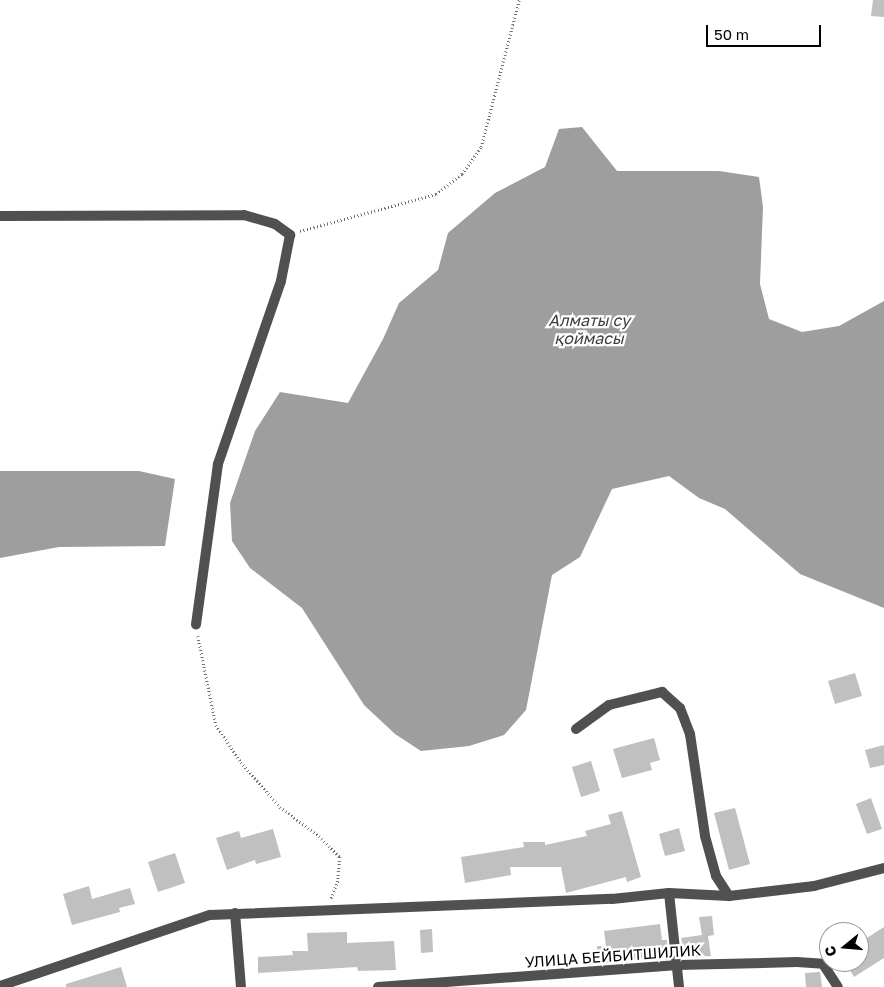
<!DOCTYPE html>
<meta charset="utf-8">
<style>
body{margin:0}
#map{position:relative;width:884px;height:987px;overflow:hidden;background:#fff;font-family:"Golos Text",sans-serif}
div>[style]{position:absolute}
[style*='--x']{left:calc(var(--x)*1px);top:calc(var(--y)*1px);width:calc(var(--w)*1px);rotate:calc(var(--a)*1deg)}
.water>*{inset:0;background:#9e9e9e}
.building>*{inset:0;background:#c0c0c0}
.path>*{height:2.5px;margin-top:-1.25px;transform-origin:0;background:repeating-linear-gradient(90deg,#727272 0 1px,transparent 0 3.5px)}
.minor>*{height:10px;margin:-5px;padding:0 5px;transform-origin:5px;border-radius:5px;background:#505050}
.tertiary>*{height:10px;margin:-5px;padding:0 5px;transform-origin:5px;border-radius:5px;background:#505050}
span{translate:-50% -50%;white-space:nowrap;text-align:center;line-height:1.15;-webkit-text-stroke:4.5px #fff;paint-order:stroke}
.street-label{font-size:15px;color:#000}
.water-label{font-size:16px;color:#3f3f3f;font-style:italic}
.north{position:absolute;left:819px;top:922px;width:50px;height:50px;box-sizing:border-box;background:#fff;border:1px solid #999;border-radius:50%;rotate:253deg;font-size:14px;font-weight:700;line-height:20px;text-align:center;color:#000}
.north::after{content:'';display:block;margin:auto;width:18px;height:22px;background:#000;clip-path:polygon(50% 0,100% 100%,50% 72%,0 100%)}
.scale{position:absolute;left:706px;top:25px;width:115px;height:22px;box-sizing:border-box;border:2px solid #000;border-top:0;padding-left:6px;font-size:15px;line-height:18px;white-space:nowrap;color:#000;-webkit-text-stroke:4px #fff;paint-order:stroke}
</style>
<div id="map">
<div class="water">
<i style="clip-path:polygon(582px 127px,617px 171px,719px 171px,759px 177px,763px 207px,760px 284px,769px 319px,802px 332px,839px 326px,884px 301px,884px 608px,800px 574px,725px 509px,699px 498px,669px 476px,612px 489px,580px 557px,552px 575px,526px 710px,504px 735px,469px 746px,421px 751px,395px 734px,364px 705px,302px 608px,250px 568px,232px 541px,230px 503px,255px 431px,280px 392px,348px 403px,383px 339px,399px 303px,438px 270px,448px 233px,495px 193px,545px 167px,559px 129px)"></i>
<i style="clip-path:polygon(0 471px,139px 471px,175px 479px,165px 546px,59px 547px,0 558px)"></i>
</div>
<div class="building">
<i style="clip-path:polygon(873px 0,884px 0,884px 17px,871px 16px)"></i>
<i style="clip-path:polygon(855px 673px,862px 696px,835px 704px,828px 681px)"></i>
<i style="clip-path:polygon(654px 738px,660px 760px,650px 763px,652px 770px,622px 778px,613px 749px)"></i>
<i style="clip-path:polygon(884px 745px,884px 765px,870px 768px,865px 750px)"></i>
<i style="clip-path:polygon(591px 761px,600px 791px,581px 797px,572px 767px)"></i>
<i style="clip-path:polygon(871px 798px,882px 829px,867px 834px,856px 804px)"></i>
<i style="clip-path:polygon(735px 808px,750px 864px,729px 870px,714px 813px)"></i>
<i style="clip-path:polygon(622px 811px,641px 877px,627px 882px,626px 877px,566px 893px,561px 867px,510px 867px,511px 875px,465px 883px,461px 857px,524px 847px,523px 842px,545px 842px,545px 845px,587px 836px,585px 831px,611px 824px,608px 815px)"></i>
<i style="clip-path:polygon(679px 828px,685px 851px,665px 856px,659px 834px)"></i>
<i style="clip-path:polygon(273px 829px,281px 857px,256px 864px,255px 860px,227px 870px,216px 838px,239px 831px,241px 838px)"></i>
<i style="clip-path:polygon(175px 853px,185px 883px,158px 892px,148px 862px)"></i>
<i style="clip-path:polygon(89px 886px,92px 899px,130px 888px,135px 904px,119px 908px,120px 912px,72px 925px,63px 894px)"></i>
<i style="clip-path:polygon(712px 916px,714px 935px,708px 936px,711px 956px,686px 958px,681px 938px,702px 935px,699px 917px)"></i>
<i style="clip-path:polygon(660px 924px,662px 940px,667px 940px,669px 955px,598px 964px,597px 946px,606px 946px,604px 931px)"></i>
<i style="clip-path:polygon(884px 927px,884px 958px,854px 977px,845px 962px,859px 962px,859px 943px)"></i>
<i style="clip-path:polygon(432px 929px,433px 952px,421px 953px,420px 930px)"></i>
<i style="clip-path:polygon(347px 932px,347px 943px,394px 941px,396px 970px,358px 971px,357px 967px,258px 973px,258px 957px,293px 955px,292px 951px,308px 951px,307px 933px)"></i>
<i style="clip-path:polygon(121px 967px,127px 987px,66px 987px,66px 984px)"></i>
<i style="clip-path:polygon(820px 972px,822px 987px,806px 987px,805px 973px)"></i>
</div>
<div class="path">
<i style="--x:300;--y:231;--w:141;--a:-15.2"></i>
<i style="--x:436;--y:194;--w:33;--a:-38"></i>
<i style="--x:462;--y:174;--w:33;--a:-55"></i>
<i style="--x:481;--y:147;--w:152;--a:-75.5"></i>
<i style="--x:198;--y:636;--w:91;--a:78.6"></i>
<i style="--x:216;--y:725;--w:45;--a:56"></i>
<i style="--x:241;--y:762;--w:60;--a:49.1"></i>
<i style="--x:280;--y:807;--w:49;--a:36.6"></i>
<i style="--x:319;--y:836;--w:30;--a:45"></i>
<i style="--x:340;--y:857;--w:24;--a:95"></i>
<i style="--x:338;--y:881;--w:19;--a:111"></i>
</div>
<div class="minor">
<i style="--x:0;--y:216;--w:244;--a:-0.2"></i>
<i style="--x:244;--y:215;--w:32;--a:16"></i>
<i style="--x:275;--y:224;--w:19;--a:36"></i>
<i style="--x:290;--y:235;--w:47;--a:101.1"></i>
<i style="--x:281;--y:281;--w:194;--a:109"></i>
<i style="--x:218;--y:464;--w:162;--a:97.8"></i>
<i style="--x:576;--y:729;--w:41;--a:-36"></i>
<i style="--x:609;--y:705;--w:55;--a:-13.8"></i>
<i style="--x:662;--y:692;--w:24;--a:42"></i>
<i style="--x:680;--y:708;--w:28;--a:69"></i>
<i style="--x:690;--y:734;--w:103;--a:81.6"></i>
<i style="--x:705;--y:836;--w:41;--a:74.6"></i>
<i style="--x:716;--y:876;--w:24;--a:57"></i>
<i style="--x:235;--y:913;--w:74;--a:85.4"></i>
<i style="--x:378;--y:987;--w:301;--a:-4.2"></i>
<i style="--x:678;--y:965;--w:119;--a:-1.4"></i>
<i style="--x:797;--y:962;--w:26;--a:4"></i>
<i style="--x:823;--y:964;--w:27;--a:57"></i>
</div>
<div class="tertiary">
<i style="--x:669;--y:893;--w:95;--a:83.9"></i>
<i style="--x:0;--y:986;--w:222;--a:-18.7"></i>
<i style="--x:210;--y:915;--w:402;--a:-2.3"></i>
<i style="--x:612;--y:899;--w:57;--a:-6"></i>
<i style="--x:669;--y:893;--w:60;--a:2.9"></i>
<i style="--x:729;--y:896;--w:86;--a:-6.7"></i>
<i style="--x:814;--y:886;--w:72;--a:-14.4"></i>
</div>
<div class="street-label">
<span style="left:613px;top:956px;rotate:-4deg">УЛИЦА БЕЙБИТШИЛИК</span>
</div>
<div class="water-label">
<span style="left:589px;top:329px">Алматы су<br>қоймасы</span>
</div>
<div class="north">С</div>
<div class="scale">50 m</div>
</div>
